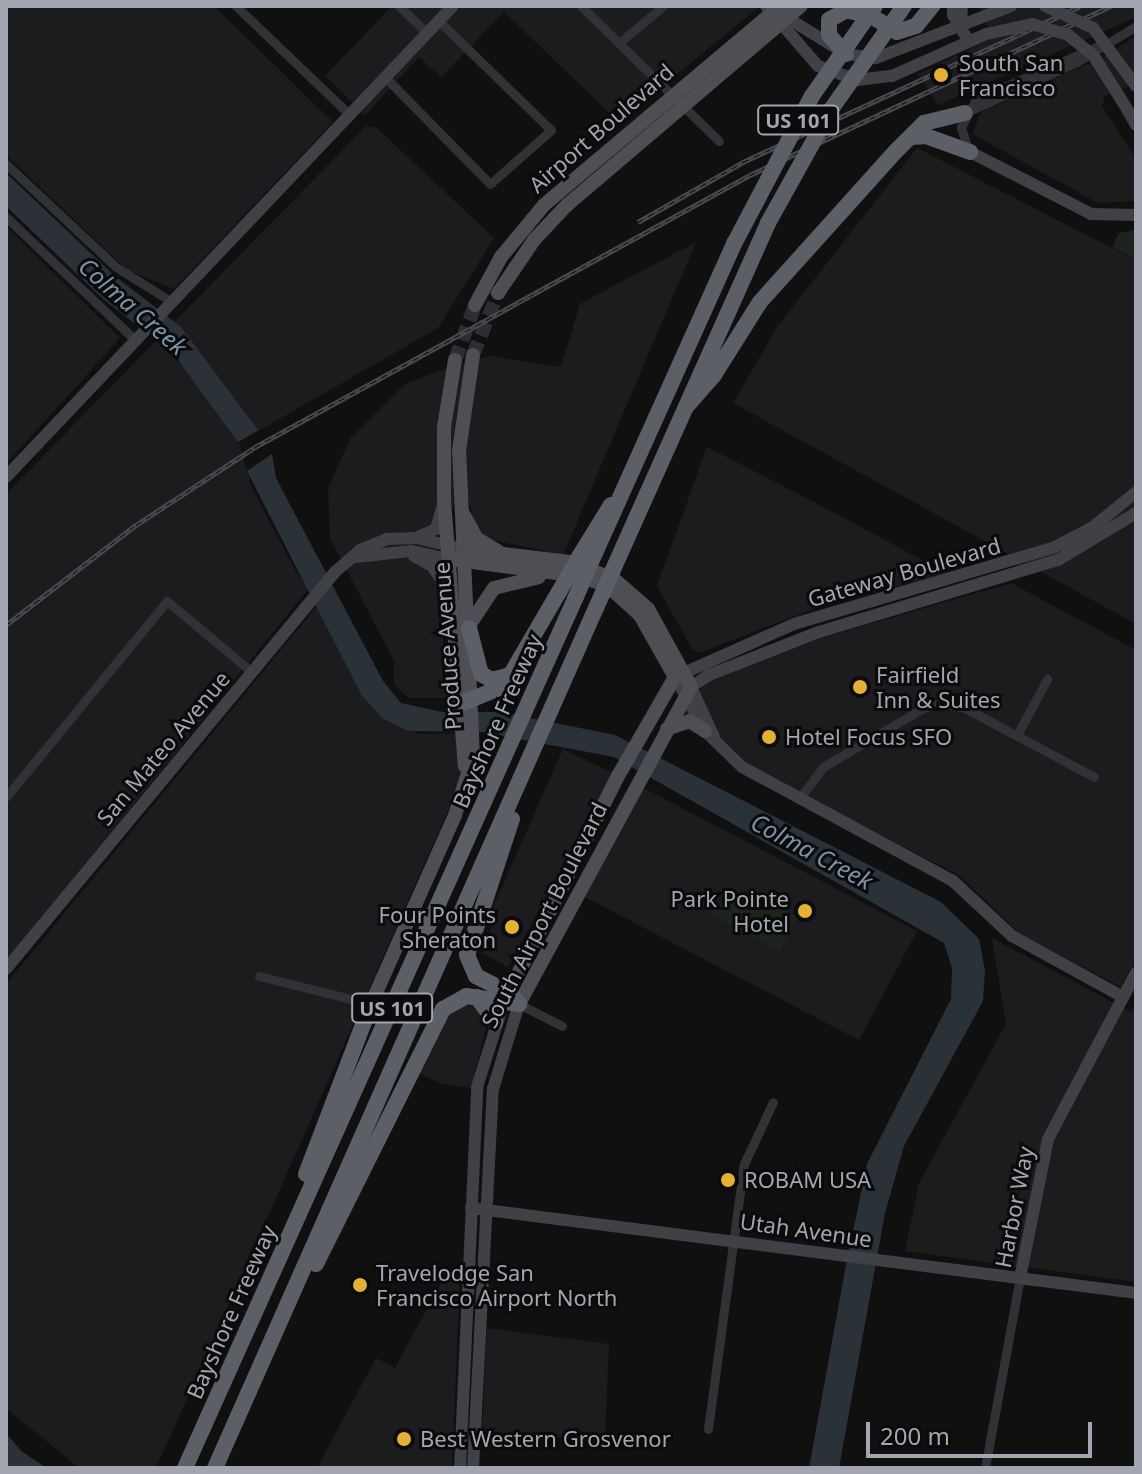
<!DOCTYPE html>
<style>
body{margin:0}
#map{position:relative;width:1142px;height:1474px;overflow:hidden;background:#101011;font-family:"Noto Sans",sans-serif}
div>[style]{position:absolute}
[style*='--x']{left:calc(var(--x)*1px);top:calc(var(--y)*1px);width:calc(var(--w)*1px);rotate:calc(var(--a)*1deg)}
.built>*{inset:0;background:#1c1c1e}
.green>*{inset:0;background:#1d231d}
.water>*{inset:0;background:#2a3238}
.primary-tunnel>*{height:14px;margin-top:-7px;transform-origin:0;background:repeating-linear-gradient(90deg,#2d2e31 0 14px,transparent 0 21px)}
.street>*{height:9px;margin:-4.5px;padding:0 4.5px;transform-origin:4.5px;border-radius:4.5px;background:#313236}
.secondary>*{height:12px;margin:-6px;padding:0 6px;transform-origin:6px;border-radius:6px;background:#3f4146}
.primary>*{height:14px;margin:-7px;padding:0 7px;transform-origin:7px;border-radius:7px;background:#4d4f55}
.highway>*{height:16px;margin:-8px;padding:0 8px;transform-origin:8px;border-radius:8px;background:#5d5f66}
.rail>*{height:5px;margin-top:-2.5px;transform-origin:0;background:repeating-linear-gradient(90deg,#0b0b0c 0 6px,#484a4f 0 12px);box-sizing:border-box;border-block:2px solid #484a4f}
.secondary-bridge>*{height:12px;margin:-6px;padding:0 6px;transform-origin:6px;border-radius:6px;background:#3f4146}
.highway-bridge>*{height:16px;margin:-8px;padding:0 8px;transform-origin:8px;border-radius:8px;background:#5d5f66}
.dots>*{width:22px;height:22px;translate:-50% -50%;box-sizing:border-box;border:4px solid #0b0b0c;border-radius:50%}
span{translate:-50% -50%;white-space:nowrap;text-align:center;line-height:1.15;-webkit-text-stroke:6px #0b0b0c;paint-order:stroke}
.shield-label span{padding:2px 6px;background:#0b0b0c;border:2px solid;border-radius:6px;-webkit-text-stroke-width:0}
.shield-label{font-size:20px;color:#a2a6b1;font-weight:700}
.poi-label{font-size:22px;color:#a2a6b1}
.left{translate:0 -50%;text-align:left}
.right{translate:-100% -50%;text-align:right}
.street-label{font-size:22px;color:#a2a6b1}
.water-label{font-size:24px;color:#7a92aa;font-style:italic}
.frame{position:absolute;inset:0;border:8px solid #a2a6b1;pointer-events:none}
.scale{position:absolute;left:866px;top:1422px;width:226px;height:36px;box-sizing:border-box;border:4px solid #a2a6b1;border-top:0;padding-left:10px;font-size:24px;line-height:28px;white-space:nowrap;color:#a2a6b1;-webkit-text-stroke:6px #0b0b0c;paint-order:stroke}
</style>
<div id="map">
<div class="built">
<i style="clip-path:polygon(6px 6px,214px 6px,333px 122px,174px 289px,127px 270px,6px 155px)"></i>
<i style="clip-path:polygon(392px 6px,760px 6px,619px 122px,504px 12px,441px 77px,419px 57px,365px 115px,325px 76px)"></i>
<i style="clip-path:polygon(979px 6px,1136px 6px,1136px 17px,938px 105px,918px 74px,992px 38px)"></i>
<i style="clip-path:polygon(1136px 36px,1136px 83px,1105px 96px,1102px 106px,1136px 159px,1136px 201px,1098px 203px,972px 134px,981px 112px,1107px 55px)"></i>
<i style="clip-path:polygon(366px 126px,377px 128px,494px 238px,438px 328px,239px 442px,252px 488px,295px 570px,310px 587px,6px 962px,6px 494px)"></i>
<i style="clip-path:polygon(917px 148px,1136px 260px,1136px 624px,733px 403px,777px 327px)"></i>
<i style="clip-path:polygon(6px 226px,120px 338px,6px 464px)"></i>
<i style="clip-path:polygon(696px 242px,563px 555px,488px 539px,476px 527px,467px 495px,433px 521px,448px 698px,409px 698px,394px 685px,394px 661px,330px 538px,328px 488px,350px 439px,405px 384px,437px 372px,489px 356px,561px 367px,580px 304px)"></i>
<i style="clip-path:polygon(707px 447px,820px 505px,946px 573px,816px 608px,699px 653px,692px 649px,657px 586px)"></i>
<i style="clip-path:polygon(1011px 583px,1136px 650px,1136px 958px,1121px 987px,1020px 934px,960px 876px,756px 771px,728px 745px,677px 727px,705px 682px,815px 640px)"></i>
<i style="clip-path:polygon(317px 606px,362px 696px,382px 718px,420px 734px,461px 733px,459px 786px,156px 1468px,79px 1468px,6px 1408px,6px 984px)"></i>
<i style="clip-path:polygon(563px 749px,613px 773px,508px 967px,482px 953px,495px 918px,490px 914px)"></i>
<i style="clip-path:polygon(642px 787px,917px 931px,859px 1040px,585px 897px)"></i>
<i style="clip-path:polygon(992px 938px,1131px 1012px,1136px 1004px,1136px 1282px,905px 1251px,919px 1183px,1006px 1024px)"></i>
<i style="clip-path:polygon(462px 1005px,477px 1006px,488px 1020px,471px 1088px,442px 1084px,419px 1073px,446px 1017px)"></i>
<i style="clip-path:polygon(448px 1270px,460px 1276px,452px 1468px,317px 1468px,376px 1358px,395px 1368px)"></i>
<i style="clip-path:polygon(487px 1328px,609px 1344px,605px 1440px,482px 1434px)"></i>
</div>
<div class="green">
<i style="clip-path:polygon(1136px 230px,1136px 260px,1112px 247px,1119px 233px)"></i>
<i style="clip-path:polygon(732px 893px,740px 899px,756px 894px,798px 917px,780px 951px,710px 914px)"></i>
</div>
<div class="water">
<i style="clip-path:polygon(6px 173px,116px 277px,181px 327px,258px 430px,238px 442px,173px 353px,103px 299px,6px 206px)"></i>
<i style="clip-path:polygon(272px 454px,276px 478px,383px 681px,401px 703px,442px 712px,501px 712px,615px 735px,941px 902px,979px 939px,985px 971px,983px 1001px,904px 1146px,885px 1213px,839px 1468px,809px 1468px,845px 1270px,867px 1164px,951px 999px,952px 968px,944px 943px,614px 757px,482px 732px,408px 731px,382px 718px,362px 696px,247px 471px)"></i>
<i style="clip-path:polygon(6px 1433px,21px 1451px,47px 1468px,6px 1468px)"></i>
</div>
<div class="primary-tunnel">
<i style="--x:473;--y:355;--w:67;--a:-68"></i>
<i style="--x:455;--y:360;--w:59;--a:-70"></i>
</div>
<div class="street">
<i style="--x:236;--y:6;--w:158;--a:43.7"></i>
<i style="--x:399;--y:6;--w:40;--a:44"></i>
<i style="--x:581;--y:6;--w:193;--a:44.4"></i>
<i style="--x:620;--y:42;--w:56;--a:-39.9"></i>
<i style="--x:386;--y:78;--w:148;--a:45.5"></i>
<i style="--x:490;--y:184;--w:81;--a:-41.5"></i>
<i style="--x:551;--y:130;--w:156;--a:-135.8"></i>
<i style="--x:965;--y:113;--w:123;--a:-24.5"></i>
<i style="--x:1077;--y:62;--w:69;--a:-31.4"></i>
<i style="--x:968;--y:149;--w:23;--a:-108"></i>
<i style="--x:961;--y:127;--w:32;--a:-62"></i>
<i style="--x:976;--y:99;--w:136;--a:-23.4"></i>
<i style="--x:6;--y:164;--w:151;--a:43.1"></i>
<i style="--x:116;--y:267;--w:66;--a:32"></i>
<i style="--x:6;--y:217;--w:180;--a:43.6"></i>
<i style="--x:1017;--y:735;--w:64;--a:-61.8"></i>
<i style="--x:6;--y:797;--w:254;--a:-50.6"></i>
<i style="--x:167;--y:601;--w:111;--a:39.9"></i>
<i style="--x:799;--y:799;--w:40;--a:-53"></i>
<i style="--x:823;--y:767;--w:116;--a:-30.5"></i>
<i style="--x:923;--y:708;--w:21;--a:-14"></i>
<i style="--x:943;--y:703;--w:23;--a:13"></i>
<i style="--x:965;--y:708;--w:146;--a:28.1"></i>
<i style="--x:259;--y:976;--w:115;--a:14"></i>
<i style="--x:519;--y:1004;--w:48;--a:27.1"></i>
<i style="--x:708;--y:1429;--w:267;--a:-82.3"></i>
<i style="--x:744;--y:1164;--w:68;--a:-64.9"></i>
<i style="--x:985;--y:1468;--w:193;--a:-79.6"></i>
</div>
<div class="secondary">
<i style="--x:766;--y:6;--w:79;--a:49.1"></i>
<i style="--x:818;--y:66;--w:41;--a:19.7"></i>
<i style="--x:857;--y:80;--w:35;--a:-7"></i>
<i style="--x:892;--y:76;--w:103;--a:-24.1"></i>
<i style="--x:953;--y:6;--w:9;--a:90"></i>
<i style="--x:953;--y:15;--w:31;--a:59"></i>
<i style="--x:781;--y:14;--w:76;--a:31.6"></i>
<i style="--x:846;--y:54;--w:30;--a:8"></i>
<i style="--x:876;--y:58;--w:145;--a:-21.1"></i>
<i style="--x:961;--y:24;--w:18;--a:-87"></i>
<i style="--x:1124;--y:104;--w:24;--a:60"></i>
<i style="--x:970;--y:152;--w:136;--a:27.1"></i>
<i style="--x:1091;--y:214;--w:45;--a:1.3"></i>
<i style="--x:6;--y:477;--w:649;--a:-46.5"></i>
<i style="--x:418;--y:537;--w:20;--a:-24"></i>
<i style="--x:436;--y:529;--w:22;--a:-74"></i>
<i style="--x:414;--y:556;--w:21;--a:29"></i>
<i style="--x:432;--y:566;--w:36;--a:56"></i>
<i style="--x:355;--y:557;--w:56;--a:-6.1"></i>
<i style="--x:411;--y:551;--w:40;--a:12"></i>
<i style="--x:714;--y:737;--w:55;--a:-114.7"></i>
<i style="--x:691;--y:687;--w:22;--a:-34"></i>
<i style="--x:709;--y:675;--w:118;--a:-21.4"></i>
<i style="--x:819;--y:632;--w:250;--a:-16.8"></i>
<i style="--x:1058;--y:560;--w:91;--a:-31.1"></i>
<i style="--x:6;--y:969;--w:516;--a:-50.35"></i>
<i style="--x:335;--y:572;--w:33;--a:-41"></i>
<i style="--x:360;--y:550;--w:29;--a:-22"></i>
<i style="--x:387;--y:539;--w:30;--a:-2"></i>
<i style="--x:417;--y:538;--w:47;--a:13.4"></i>
<i style="--x:1123;--y:997;--w:127;--a:-151.2"></i>
<i style="--x:1012;--y:936;--w:81;--a:-137"></i>
<i style="--x:953;--y:881;--w:240;--a:-151.6"></i>
<i style="--x:742;--y:767;--w:52;--a:-135.8"></i>
<i style="--x:705;--y:731;--w:62;--a:-119.1"></i>
<i style="--x:675;--y:677;--w:130;--a:-24"></i>
<i style="--x:794;--y:624;--w:270;--a:-16.4"></i>
<i style="--x:1053;--y:548;--w:45;--a:-27.7"></i>
<i style="--x:1093;--y:527;--w:55;--a:-39.1"></i>
<i style="--x:471;--y:1208;--w:670;--a:7.28"></i>
<i style="--x:1020;--y:1278;--w:142;--a:-78.6"></i>
<i style="--x:1048;--y:1139;--w:188;--a:-62.1"></i>
<i style="--x:460;--y:1468;--w:381;--a:-87.4"></i>
<i style="--x:477;--y:1087;--w:89;--a:-72.4"></i>
<i style="--x:473;--y:1468;--w:380;--a:-87"></i>
<i style="--x:493;--y:1089;--w:89;--a:-73"></i>
</div>
<div class="primary">
<i style="--x:498;--y:293;--w:64;--a:-55.8"></i>
<i style="--x:534;--y:240;--w:48;--a:-46.7"></i>
<i style="--x:567;--y:205;--w:307;--a:-40.4"></i>
<i style="--x:475;--y:305;--w:55;--a:-61.6"></i>
<i style="--x:501;--y:257;--w:67;--a:-50.4"></i>
<i style="--x:544;--y:205;--w:309;--a:-40.1"></i>
<i style="--x:455;--y:360;--w:68;--a:99.3"></i>
<i style="--x:444;--y:427;--w:74;--a:90"></i>
<i style="--x:444;--y:501;--w:266;--a:85.5"></i>
<i style="--x:464;--y:515;--w:26;--a:62"></i>
<i style="--x:476;--y:538;--w:26;--a:31"></i>
<i style="--x:463;--y:549;--w:108;--a:6.9"></i>
<i style="--x:570;--y:562;--w:47;--a:21.1"></i>
<i style="--x:614;--y:579;--w:45;--a:41.4"></i>
<i style="--x:648;--y:609;--w:89;--a:61.1"></i>
<i style="--x:691;--y:687;--w:361;--a:118.5"></i>
<i style="--x:450;--y:559;--w:130;--a:7.5"></i>
<i style="--x:579;--y:576;--w:31;--a:19"></i>
<i style="--x:608;--y:586;--w:43;--a:42.2"></i>
<i style="--x:640;--y:615;--w:71;--a:60.6"></i>
<i style="--x:675;--y:677;--w:114;--a:119.9"></i>
<i style="--x:618;--y:776;--w:253;--a:116.8"></i>
<i style="--x:470;--y:624;--w:43;--a:-56.3"></i>
<i style="--x:494;--y:588;--w:46;--a:-13.7"></i>
<i style="--x:667;--y:729;--w:24;--a:-19"></i>
<i style="--x:690;--y:721;--w:18;--a:34"></i>
<i style="--x:371;--y:1004;--w:207;--a:-66"></i>
<i style="--x:455;--y:815;--w:61;--a:-72.8"></i>
<i style="--x:473;--y:757;--w:306;--a:-92.6"></i>
<i style="--x:459;--y:451;--w:97;--a:-81.7"></i>
</div>
<div class="highway">
<i style="--x:855;--y:6;--w:49;--a:31.8"></i>
<i style="--x:897;--y:32;--w:20;--a:-18"></i>
<i style="--x:916;--y:26;--w:26;--a:-51"></i>
<i style="--x:846;--y:54;--w:25;--a:-132"></i>
<i style="--x:829;--y:35;--w:15;--a:-90"></i>
<i style="--x:829;--y:20;--w:20;--a:-30"></i>
<i style="--x:846;--y:10;--w:21;--a:14"></i>
<i style="--x:911;--y:137;--w:15;--a:-4"></i>
<i style="--x:926;--y:136;--w:47;--a:20"></i>
<i style="--x:686;--y:407;--w:43;--a:-48.8"></i>
<i style="--x:714;--y:375;--w:86;--a:-57.8"></i>
<i style="--x:760;--y:302;--w:206;--a:-48"></i>
<i style="--x:898;--y:149;--w:37;--a:-45"></i>
<i style="--x:924;--y:123;--w:42;--a:-13.7"></i>
<i style="--x:579;--y:557;--w:61;--a:-58.4"></i>
<i style="--x:591;--y:562;--w:351;--a:-65.8"></i>
<i style="--x:612;--y:572;--w:382;--a:-65.9"></i>
<i style="--x:469;--y:628;--w:48;--a:75.4"></i>
<i style="--x:481;--y:674;--w:13;--a:29"></i>
<i style="--x:492;--y:680;--w:20;--a:-15"></i>
<i style="--x:463;--y:703;--w:44;--a:-22.5"></i>
<i style="--x:504;--y:686;--w:109;--a:-59.7"></i>
<i style="--x:512;--y:819;--w:143;--a:108.3"></i>
<i style="--x:467;--y:955;--w:23;--a:67"></i>
<i style="--x:476;--y:976;--w:36;--a:27"></i>
<i style="--x:508;--y:992;--w:16;--a:47"></i>
<i style="--x:477;--y:997;--w:31;--a:54"></i>
<i style="--x:306;--y:1174;--w:182;--a:-69.1"></i>
<i style="--x:316;--y:1264;--w:285;--a:-63.5"></i>
<i style="--x:443;--y:1009;--w:26;--a:-29"></i>
<i style="--x:466;--y:996;--w:54;--a:8.6"></i>
<i style="--x:185;--y:1468;--w:953;--a:-65.83"></i>
<i style="--x:215;--y:1468;--w:941;--a:-66.11"></i>
</div>
<div class="rail">
<i style="--x:638;--y:222;--w:121;--a:-29.7"></i>
<i style="--x:743;--y:162;--w:371;--a:-24.8"></i>
<i style="--x:6;--y:625;--w:164;--a:-37.6"></i>
<i style="--x:136;--y:525;--w:142;--a:-33.2"></i>
<i style="--x:255;--y:447;--w:565;--a:-28.79"></i>
<i style="--x:750;--y:175;--w:399;--a:-25.1"></i>
</div>
<div class="secondary-bridge">
<i style="--x:1045;--y:6;--w:53;--a:24.6"></i>
<i style="--x:1093;--y:28;--w:72;--a:53.4"></i>
<i style="--x:986;--y:34;--w:47;--a:-12.3"></i>
<i style="--x:1032;--y:24;--w:38;--a:17"></i>
<i style="--x:1068;--y:35;--w:32;--a:39"></i>
<i style="--x:1093;--y:55;--w:58;--a:57.7"></i>
</div>
<div class="highway-bridge">
<i style="--x:768;--y:223;--w:132;--a:-60.9"></i>
<i style="--x:832;--y:108;--w:125;--a:-54.8"></i>
<i style="--x:735;--y:242;--w:165;--a:-62.2"></i>
<i style="--x:812;--y:96;--w:110;--a:-55"></i>
<i style="--x:559;--y:592;--w:40;--a:-60.3"></i>
<i style="--x:575;--y:599;--w:40;--a:-66.6"></i>
<i style="--x:596;--y:608;--w:39;--a:-66"></i>
</div>
<div class="dots">
<i style="left:941px;top:75px;background:#e4b035"></i>
<i style="left:860px;top:687px;background:#e4b035"></i>
<i style="left:769px;top:737px;background:#e4b035"></i>
<i style="left:805px;top:911px;background:#e4b035"></i>
<i style="left:512px;top:927px;background:#e4b035"></i>
<i style="left:728px;top:1180px;background:#e4b035"></i>
<i style="left:360px;top:1285px;background:#e4b035"></i>
<i style="left:404px;top:1439px;background:#e4b035"></i>
</div>
<div class="shield-label">
<span style="left:798px;top:120px">US 101</span>
<span style="left:392px;top:1008px">US 101</span>
</div>
<div class="poi-label">
<span class="left" style="left:959px;top:75px">South San<br>Francisco</span>
<span class="left" style="left:876px;top:687px">Fairfield<br>Inn &amp; Suites</span>
<span class="left" style="left:785px;top:737px">Hotel Focus SFO</span>
<span class="right" style="left:789px;top:911px">Park Pointe<br>Hotel</span>
<span class="right" style="left:496px;top:927px">Four Points<br>Sheraton</span>
<span class="left" style="left:744px;top:1180px">ROBAM USA</span>
<span class="left" style="left:376px;top:1285px">Travelodge San<br>Francisco Airport North</span>
<span class="left" style="left:420px;top:1439px">Best Western Grosvenor</span>
</div>
<div class="street-label">
<span style="left:601px;top:128px;rotate:-41deg">Airport Boulevard</span>
<span style="left:904px;top:572px;rotate:-16deg">Gateway Boulevard</span>
<span style="left:447px;top:646px;rotate:-94deg">Produce Avenue</span>
<span style="left:497px;top:721px;rotate:-66deg">Bayshore Freeway</span>
<span style="left:163px;top:748px;rotate:-50deg">San Mateo Avenue</span>
<span style="left:544px;top:915px;rotate:-63deg">South Airport Boulevard</span>
<span style="left:1014px;top:1207px;rotate:-79deg">Harbor Way</span>
<span style="left:806px;top:1230px;rotate:8deg">Utah Avenue</span>
<span style="left:231px;top:1312px;rotate:-66deg">Bayshore Freeway</span>
</div>
<div class="water-label">
<span style="left:133px;top:306px;rotate:41deg">Colma Creek</span>
<span style="left:812px;top:851px;rotate:28deg">Colma Creek</span>
</div>
<div class="frame"></div>
<div class="scale">200 m</div>
</div>
